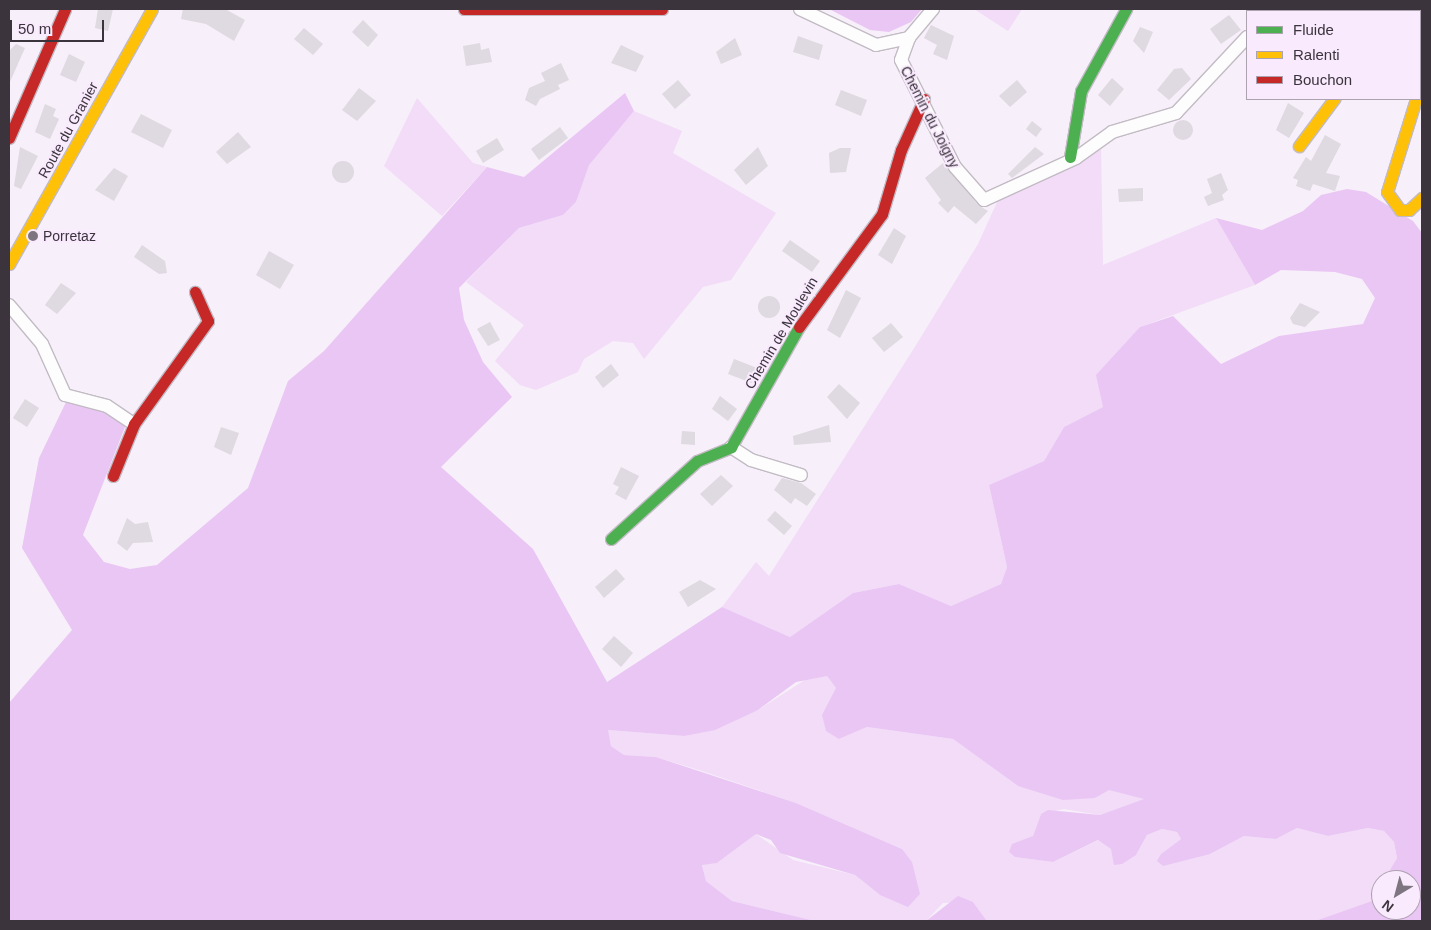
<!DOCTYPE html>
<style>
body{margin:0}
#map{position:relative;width:1431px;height:930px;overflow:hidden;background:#f7eff9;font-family:Arial,sans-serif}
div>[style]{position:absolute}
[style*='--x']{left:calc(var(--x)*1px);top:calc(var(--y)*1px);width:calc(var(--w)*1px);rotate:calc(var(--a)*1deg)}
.green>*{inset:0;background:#f2dcf7}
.forest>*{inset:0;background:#eac6f4}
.building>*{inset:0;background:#dfd9e1}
.round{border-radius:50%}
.roads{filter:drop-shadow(1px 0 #c2bbc4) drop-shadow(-1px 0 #c2bbc4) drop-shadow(0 1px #c2bbc4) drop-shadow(0 -1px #c2bbc4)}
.street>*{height:12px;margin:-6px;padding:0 6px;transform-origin:6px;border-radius:6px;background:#fefdfe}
.fast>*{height:11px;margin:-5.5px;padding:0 5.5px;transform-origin:5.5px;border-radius:5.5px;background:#4caf50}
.slow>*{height:11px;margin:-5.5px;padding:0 5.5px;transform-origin:5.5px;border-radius:5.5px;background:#ffc107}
.jam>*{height:11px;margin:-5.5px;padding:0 5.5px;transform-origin:5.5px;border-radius:5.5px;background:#c62828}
.dots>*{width:14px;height:14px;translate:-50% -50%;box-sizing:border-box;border:2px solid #f9ebfd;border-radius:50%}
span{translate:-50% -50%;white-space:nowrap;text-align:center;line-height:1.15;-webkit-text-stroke:4px #f9ebfd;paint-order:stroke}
.street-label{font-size:14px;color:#3b343d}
.poi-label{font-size:14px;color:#3b343d}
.left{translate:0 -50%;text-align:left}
.frame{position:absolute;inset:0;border:10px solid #3b343d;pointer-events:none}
.legend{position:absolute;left:1246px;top:10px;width:175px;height:90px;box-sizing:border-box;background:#f9ebfd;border:1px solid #ada2b0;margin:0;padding:6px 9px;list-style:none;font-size:15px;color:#3b343d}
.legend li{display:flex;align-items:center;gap:10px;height:25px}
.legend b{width:25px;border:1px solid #ada2b0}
.north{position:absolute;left:1371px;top:870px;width:50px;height:50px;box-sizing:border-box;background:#f9ebfd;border:1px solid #ada2b0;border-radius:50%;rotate:217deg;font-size:14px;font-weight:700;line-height:20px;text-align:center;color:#3b343d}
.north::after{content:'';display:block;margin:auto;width:18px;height:22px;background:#7d757f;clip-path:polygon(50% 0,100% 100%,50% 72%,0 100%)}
.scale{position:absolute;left:10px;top:20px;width:94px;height:22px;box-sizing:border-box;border:2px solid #3b343d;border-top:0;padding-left:6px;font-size:15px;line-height:18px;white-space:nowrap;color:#3b343d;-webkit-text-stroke:4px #f9ebfd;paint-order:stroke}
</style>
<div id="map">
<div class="green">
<i style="clip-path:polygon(974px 9px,1022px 9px,1008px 31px)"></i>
<i style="clip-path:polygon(417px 98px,473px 163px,487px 167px,442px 216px,384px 166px)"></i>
<i style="clip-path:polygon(634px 111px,682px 131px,673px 153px,776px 213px,731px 280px,703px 287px,644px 359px,633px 343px,613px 341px,584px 359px,578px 372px,536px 390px,520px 385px,495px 361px,524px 325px,466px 282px,519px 228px,563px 215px,576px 202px,588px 165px)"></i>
<i style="clip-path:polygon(1101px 145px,1103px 265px,1216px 218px,1255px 285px,1140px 327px,1103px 407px,1064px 427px,1044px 461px,989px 485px,1007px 567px,1001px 584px,951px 606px,899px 584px,853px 593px,790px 637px,722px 607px,756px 562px,769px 576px,913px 350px,978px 244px,999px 198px)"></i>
<i style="clip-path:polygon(811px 676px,827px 676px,836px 688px,839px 739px,867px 727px,953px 739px,1018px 786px,1095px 798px,1109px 789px,1145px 799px,1100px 815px,1064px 809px,1041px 814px,1033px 836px,1010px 852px,1015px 857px,1053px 862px,1099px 840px,1111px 849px,1136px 855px,1147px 835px,1162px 829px,1177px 832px,1181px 839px,1161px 854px,1210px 854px,1244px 836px,1276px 839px,1297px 828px,1328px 836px,1368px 828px,1384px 831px,1394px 842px,1397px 858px,1373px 901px,1315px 921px,987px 921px,973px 902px,943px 903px,926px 921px,815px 921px,732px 901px,706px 881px,702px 864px,717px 863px,756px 834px,793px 860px,855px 875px,880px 895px,902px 849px,796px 803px,702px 771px,656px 757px,624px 755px,611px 746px,607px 730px,684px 736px,758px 710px)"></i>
</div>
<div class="forest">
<i style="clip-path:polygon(829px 9px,922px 9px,911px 22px,889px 32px,870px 30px)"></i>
<i style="clip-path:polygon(625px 93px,634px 111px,589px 165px,576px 202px,563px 215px,519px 228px,459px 288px,464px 320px,483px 362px,512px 397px,441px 467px,533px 549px,607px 682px,722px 607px,790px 637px,853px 593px,899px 584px,951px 606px,1001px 584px,1007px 567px,989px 485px,1044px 461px,1064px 427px,1103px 407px,1096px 375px,1140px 327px,1173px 316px,1221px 364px,1279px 336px,1363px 324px,1375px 298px,1362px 279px,1335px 272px,1281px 270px,1255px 285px,1216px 218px,1262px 230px,1303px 211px,1321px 195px,1347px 189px,1366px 192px,1413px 221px,1422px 233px,1422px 921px,1315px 921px,1372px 901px,1381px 886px,1381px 910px,1411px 910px,1411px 880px,1384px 880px,1397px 858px,1394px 842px,1384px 831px,1368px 828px,1328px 836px,1297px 828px,1276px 839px,1244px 836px,1210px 854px,1163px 866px,1157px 861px,1161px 854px,1181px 839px,1177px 832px,1162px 829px,1147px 835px,1136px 855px,1122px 864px,1114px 865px,1111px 849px,1098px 840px,1053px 862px,1015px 857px,1009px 852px,1012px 844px,1033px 836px,1041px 814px,1048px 810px,1100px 815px,1144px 799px,1109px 790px,1095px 798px,1063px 800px,1018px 786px,953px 739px,867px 727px,839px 739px,826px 731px,822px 715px,836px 688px,827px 676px,796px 682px,758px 710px,715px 730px,684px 736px,608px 730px,611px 746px,624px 755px,656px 757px,796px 803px,902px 849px,912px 862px,920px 894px,908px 907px,880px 895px,855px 875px,780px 853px,771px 840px,756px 834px,717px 863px,702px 865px,706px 881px,732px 901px,815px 921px,9px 921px,9px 703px,72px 630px,22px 548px,39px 458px,67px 400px,106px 411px,125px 427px,83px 535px,104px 562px,130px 569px,157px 565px,248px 488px,288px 381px,324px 351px,487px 167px,524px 177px)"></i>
<i style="clip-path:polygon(958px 896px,973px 902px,987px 921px,926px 921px)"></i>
</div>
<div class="building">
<i style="clip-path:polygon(98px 9px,113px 9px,108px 31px,95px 28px)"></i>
<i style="clip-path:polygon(183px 9px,225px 9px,245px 20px,234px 41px,206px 24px,181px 19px)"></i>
<i style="clip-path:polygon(1229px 15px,1241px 30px,1221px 44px,1210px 29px)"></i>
<i style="clip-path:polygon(363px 20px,378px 35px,368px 47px,352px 32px)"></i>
<i style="clip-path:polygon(931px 25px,954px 36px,947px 60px,933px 54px,937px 45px,924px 38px)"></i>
<i style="clip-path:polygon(1140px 27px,1153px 32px,1144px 53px,1133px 41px)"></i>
<i style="clip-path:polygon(304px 28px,323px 44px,313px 55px,294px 39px)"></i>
<i style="clip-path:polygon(798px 36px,823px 45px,819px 60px,793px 52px)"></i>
<i style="clip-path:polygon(735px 38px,742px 55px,721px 64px,716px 52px)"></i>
<i style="clip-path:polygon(480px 43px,481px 50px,489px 48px,492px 62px,466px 66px,463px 46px)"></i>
<i style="clip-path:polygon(16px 44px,25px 48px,9px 84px,9px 51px)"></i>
<i style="clip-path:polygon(621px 45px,644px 56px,636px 72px,611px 63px)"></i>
<i style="clip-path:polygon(69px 54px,85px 62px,76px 82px,60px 75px)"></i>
<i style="clip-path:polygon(561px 63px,569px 80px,558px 85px,560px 89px,540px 99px,536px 106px,525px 100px,529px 88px,545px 81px,541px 73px)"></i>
<i style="clip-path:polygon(1182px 68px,1191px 79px,1169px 100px,1157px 90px,1174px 69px)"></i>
<i style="clip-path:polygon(1112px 78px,1124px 89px,1110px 106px,1098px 95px)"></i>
<i style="clip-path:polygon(678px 80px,691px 95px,675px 109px,662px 94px)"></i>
<i style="clip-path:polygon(1017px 80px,1027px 92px,1010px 107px,999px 96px)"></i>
<i style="clip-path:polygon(359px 88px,376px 101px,357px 121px,342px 110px)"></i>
<i style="clip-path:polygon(841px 90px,867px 100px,861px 116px,835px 105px)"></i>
<i style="clip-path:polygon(1288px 103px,1304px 113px,1289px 138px,1276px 130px)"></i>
<i style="clip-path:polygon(45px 104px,56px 109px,53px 116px,59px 119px,50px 139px,35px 132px)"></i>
<i style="clip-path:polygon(141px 114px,172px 130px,163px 148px,131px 132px)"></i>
<i class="round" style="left:1173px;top:120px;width:20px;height:20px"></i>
<i style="clip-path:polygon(1032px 121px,1042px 129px,1036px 137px,1026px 129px)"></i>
<i style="clip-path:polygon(560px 127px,568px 138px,539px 160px,531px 149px)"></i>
<i style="clip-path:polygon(238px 132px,251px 147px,227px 164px,216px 152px)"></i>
<i style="clip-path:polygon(1325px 135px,1341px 144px,1326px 173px,1340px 176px,1335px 191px,1313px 184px,1310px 191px,1296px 186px,1298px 180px,1293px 178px,1306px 157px,1311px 161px)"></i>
<i style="clip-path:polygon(497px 138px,504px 150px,483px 163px,476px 151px)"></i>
<i style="clip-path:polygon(20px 147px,38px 156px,21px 189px,14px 186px)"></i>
<i style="clip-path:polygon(758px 147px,768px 166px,746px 185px,734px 170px)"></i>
<i style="clip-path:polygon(1035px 147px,1044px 154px,1012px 178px,1008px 174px)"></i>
<i style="clip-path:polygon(840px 148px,851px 148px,846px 172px,830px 173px,829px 153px)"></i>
<i class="round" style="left:332px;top:161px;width:22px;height:22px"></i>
<i style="clip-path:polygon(943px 163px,978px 205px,988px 211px,976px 224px,954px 206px,948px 213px,938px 203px,941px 200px,925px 178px)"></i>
<i style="clip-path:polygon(114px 168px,128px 176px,114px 201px,95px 190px)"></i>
<i style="clip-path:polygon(1221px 173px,1228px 190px,1222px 195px,1224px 200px,1208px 206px,1204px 197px,1212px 193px,1207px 179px)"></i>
<i style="clip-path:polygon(1143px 188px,1143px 201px,1119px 202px,1118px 189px)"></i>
<i style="clip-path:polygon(894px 228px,906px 236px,892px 264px,878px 255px)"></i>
<i style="clip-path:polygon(790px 240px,820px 261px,812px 272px,782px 251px)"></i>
<i style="clip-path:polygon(142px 245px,165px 261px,167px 273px,159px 274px,134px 257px)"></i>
<i style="clip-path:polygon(269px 251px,294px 265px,280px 289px,256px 275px)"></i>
<i style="clip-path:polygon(61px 283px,76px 293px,57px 314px,45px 305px)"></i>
<i style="clip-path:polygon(846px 290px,861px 298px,840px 338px,827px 330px)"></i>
<i class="round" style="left:758px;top:296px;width:22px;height:22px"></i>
<i style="clip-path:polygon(1300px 303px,1320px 312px,1305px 327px,1293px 324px,1290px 318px)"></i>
<i style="clip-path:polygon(490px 322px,500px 340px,488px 346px,477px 329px)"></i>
<i style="clip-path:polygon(891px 323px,903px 337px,884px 352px,872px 338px)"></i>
<i style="clip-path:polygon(734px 359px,757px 368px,752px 383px,728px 374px)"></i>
<i style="clip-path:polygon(611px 364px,619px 375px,603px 388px,595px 377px)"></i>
<i style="clip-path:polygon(839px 384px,860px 403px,847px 419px,827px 397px)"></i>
<i style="clip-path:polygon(720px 396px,737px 409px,728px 421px,712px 409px)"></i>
<i style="clip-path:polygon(25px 399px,39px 408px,27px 427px,13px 418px)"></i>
<i style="clip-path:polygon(829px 425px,831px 442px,794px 445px,793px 436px)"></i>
<i style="clip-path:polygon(221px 427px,239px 433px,231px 455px,214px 447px)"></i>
<i style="clip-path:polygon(682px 431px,695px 432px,695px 445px,681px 444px)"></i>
<i style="clip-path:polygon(621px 467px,639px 476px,626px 500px,615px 494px,619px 487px,613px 484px)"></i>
<i style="clip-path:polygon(721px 475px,733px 486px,712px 506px,700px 494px)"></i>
<i style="clip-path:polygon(782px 478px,801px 483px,816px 494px,807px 506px,795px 498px,791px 504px,774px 490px)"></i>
<i style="clip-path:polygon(775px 511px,792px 526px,784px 535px,767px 520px)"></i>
<i style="clip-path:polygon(127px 518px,135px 524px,148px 522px,153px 542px,133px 543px,127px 551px,117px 543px)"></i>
<i style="clip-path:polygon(616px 569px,625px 579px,604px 598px,595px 587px)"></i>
<i style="clip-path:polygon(700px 580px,716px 589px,688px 607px,679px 592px)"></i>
<i style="clip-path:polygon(614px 636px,633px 653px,621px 667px,602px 649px)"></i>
</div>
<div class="roads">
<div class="street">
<i style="--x:800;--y:9;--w:84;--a:25.3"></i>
<i style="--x:876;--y:45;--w:34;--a:-12"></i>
<i style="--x:933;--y:9;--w:38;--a:130"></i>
<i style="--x:909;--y:38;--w:23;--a:110"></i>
<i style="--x:901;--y:60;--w:120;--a:63.2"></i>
<i style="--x:955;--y:167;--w:44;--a:48.7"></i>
<i style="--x:984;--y:200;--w:101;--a:-24.5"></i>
<i style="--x:1076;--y:158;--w:44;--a:-35.8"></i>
<i style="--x:1112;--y:132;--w:67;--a:-16.5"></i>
<i style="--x:1176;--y:113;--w:104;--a:-46.9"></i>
<i style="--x:1275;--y:11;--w:4;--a:-34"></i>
<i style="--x:1415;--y:11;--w:4;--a:-27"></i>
<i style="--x:9;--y:305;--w:51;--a:49.8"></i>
<i style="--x:42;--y:344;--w:56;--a:65.7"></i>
<i style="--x:65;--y:395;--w:43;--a:14.7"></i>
<i style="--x:107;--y:406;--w:32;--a:34"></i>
<i style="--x:731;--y:447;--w:24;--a:33"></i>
<i style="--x:751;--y:460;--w:52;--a:16.7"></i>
</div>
<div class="fast">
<i style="--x:1070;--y:157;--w:67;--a:-80.5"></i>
<i style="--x:1081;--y:91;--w:94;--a:-61.2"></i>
<i style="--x:611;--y:539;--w:116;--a:-42.2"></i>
<i style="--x:697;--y:461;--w:37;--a:-22"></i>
<i style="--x:731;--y:447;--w:138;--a:-60.5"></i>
</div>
<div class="slow">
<i style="--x:1420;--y:86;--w:7;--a:-74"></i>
<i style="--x:1416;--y:99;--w:97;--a:107.3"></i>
<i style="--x:1387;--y:192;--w:22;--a:54"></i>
<i style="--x:1400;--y:210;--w:9;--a:0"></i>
<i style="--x:1409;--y:210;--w:18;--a:-43"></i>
<i style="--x:1299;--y:146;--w:59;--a:-53.3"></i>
<i style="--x:9;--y:264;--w:292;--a:-60.7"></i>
</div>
<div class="jam">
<i style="--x:464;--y:9;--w:198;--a:0"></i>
<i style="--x:9;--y:138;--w:141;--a:-66.5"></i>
<i style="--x:799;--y:327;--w:140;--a:-53.7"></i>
<i style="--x:882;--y:214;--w:67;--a:-73.5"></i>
<i style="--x:901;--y:150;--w:56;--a:-65.7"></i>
<i style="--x:113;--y:476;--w:56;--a:-68"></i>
<i style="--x:134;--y:424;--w:127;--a:-54.3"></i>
<i style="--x:208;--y:321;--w:32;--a:-114"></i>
</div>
</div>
<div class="dots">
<i style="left:33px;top:236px;background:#7d757f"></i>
</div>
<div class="street-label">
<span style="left:930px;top:117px;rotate:63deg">Chemin du Joigny</span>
<span style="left:68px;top:130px;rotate:-61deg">Route du Granier</span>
<span style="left:781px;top:333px;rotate:-59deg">Chemin de Moulevin</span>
</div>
<div class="poi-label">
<span class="left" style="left:43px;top:236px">Porretaz</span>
</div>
<div class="frame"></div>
<ul class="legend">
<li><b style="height:6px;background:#4caf50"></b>Fluide</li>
<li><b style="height:6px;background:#ffc107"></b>Ralenti</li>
<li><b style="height:6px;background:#c62828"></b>Bouchon</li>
</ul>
<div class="north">N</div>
<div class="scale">50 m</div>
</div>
